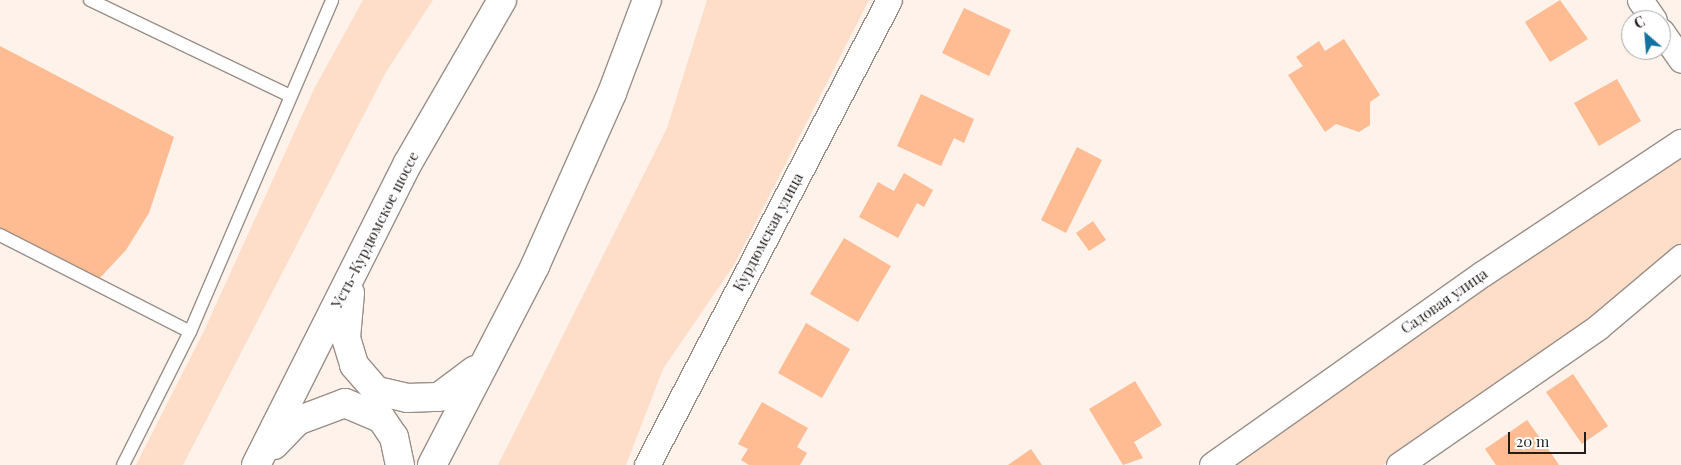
<!DOCTYPE html>
<meta charset="utf-8">
<style>
body{margin:0}
#map{position:relative;width:1681px;height:465px;overflow:hidden;background:#fff2eb;font-family:"Playfair Display",serif}
div>[style]{position:absolute}
[style*='--x']{left:calc(var(--x)*1px);top:calc(var(--y)*1px);width:calc(var(--w)*1px);rotate:calc(var(--a)*1deg)}
.green>*{inset:0;background:#feddc9}
.building>*{inset:0;background:#ffbc92}
.roads{filter:drop-shadow(1px 0 #9a8f88) drop-shadow(-1px 0 #9a8f88) drop-shadow(0 1px #9a8f88) drop-shadow(0 -1px #9a8f88)}
.lane>*{height:12px;margin:-6px;padding:0 6px;transform-origin:6px;border-radius:6px;background:#fff}
.street>*{height:25px;margin:-12.5px;padding:0 12.5px;transform-origin:12.5px;border-radius:12.5px;background:#fff}
.primary>*{height:28px;margin:-14px;padding:0 14px;transform-origin:14px;border-radius:14px;background:#fff}
span{translate:-50% -50%;white-space:nowrap;text-align:center;line-height:1.15;-webkit-text-stroke:5px #fff;paint-order:stroke}
.street-label{font-size:15px;color:#221d1b}
.north{position:absolute;left:1621px;top:10px;width:50px;height:50px;box-sizing:border-box;background:#fff;border:1px solid #a7a5a4;border-radius:50%;rotate:333deg;font-size:14px;font-weight:700;line-height:20px;text-align:center;color:#221d1b}
.north::after{content:'';display:block;margin:auto;width:18px;height:22px;background:#1372a0;clip-path:polygon(50% 0,100% 100%,50% 72%,0 100%)}
.scale{position:absolute;left:1508px;top:432px;width:78px;height:22px;box-sizing:border-box;border:2px solid #221d1b;border-top:0;padding-left:6px;font-size:15px;line-height:18px;white-space:nowrap;color:#221d1b;-webkit-text-stroke:4px #fff;paint-order:stroke}
</style>
<div id="map">
<div class="green">
<i style="clip-path:polygon(363px 0,433px 0,386px 72px,183px 465px,136px 465px,203px 333px,315px 87px)"></i>
<i style="clip-path:polygon(707px 0,869px 0,734px 265px,663px 369px,626px 465px,498px 465px,667px 128px)"></i>
<i style="clip-path:polygon(1681px 152px,1681px 247px,1591px 319px,1383px 465px,1227px 465px,1485px 281px)"></i>
</div>
<div class="building">
<i style="clip-path:polygon(1560px 0,1588px 39px,1550px 62px,1525px 22px)"></i>
<i style="clip-path:polygon(964px 8px,1011px 30px,989px 76px,942px 53px)"></i>
<i style="clip-path:polygon(1344px 39px,1380px 95px,1370px 102px,1370px 125px,1359px 132px,1336px 124px,1325px 132px,1288px 75px,1303px 66px,1296px 57px,1319px 41px,1325px 51px)"></i>
<i style="clip-path:polygon(0 46px,174px 137px,149px 213px,126px 250px,98px 280px,0 228px)"></i>
<i style="clip-path:polygon(1617px 79px,1641px 121px,1599px 146px,1574px 103px)"></i>
<i style="clip-path:polygon(921px 94px,974px 119px,964px 143px,954px 138px,941px 166px,897px 146px)"></i>
<i style="clip-path:polygon(1077px 147px,1102px 160px,1066px 233px,1041px 220px)"></i>
<i style="clip-path:polygon(904px 173px,933px 190px,924px 207px,917px 203px,898px 238px,859px 217px,878px 182px,894px 191px)"></i>
<i style="clip-path:polygon(1093px 221px,1106px 240px,1089px 251px,1076px 233px)"></i>
<i style="clip-path:polygon(844px 238px,891px 266px,858px 322px,810px 294px)"></i>
<i style="clip-path:polygon(806px 323px,850px 349px,822px 398px,778px 373px)"></i>
<i style="clip-path:polygon(1573px 374px,1608px 426px,1582px 444px,1546px 392px)"></i>
<i style="clip-path:polygon(1135px 381px,1162px 425px,1134px 442px,1143px 458px,1123px 465px,1089px 409px)"></i>
<i style="clip-path:polygon(762px 402px,808px 428px,797px 447px,807px 453px,800px 465px,749px 465px,741px 460px,748px 449px,738px 444px)"></i>
<i style="clip-path:polygon(1527px 420px,1551px 453px,1559px 465px,1496px 465px,1485px 449px)"></i>
<i style="clip-path:polygon(1031px 449px,1042px 465px,1008px 465px)"></i>
</div>
<div class="roads">
<div class="lane">
<i style="--x:90;--y:0;--w:220;--a:25.6"></i>
<i style="--x:0;--y:235;--w:213;--a:27"></i>
<i style="--x:123;--y:465;--w:149;--a:-63.3"></i>
<i style="--x:190;--y:332;--w:361;--a:-66.8"></i>
</div>
<div class="street">
<i style="--x:1640;--y:0;--w:24;--a:55"></i>
<i style="--x:1661;--y:31;--w:35;--a:55"></i>
<i style="--x:647;--y:465;--w:524;--a:-62.51"></i>
<i style="--x:1212;--y:465;--w:331;--a:-35.3"></i>
<i style="--x:1482;--y:274;--w:239;--a:-33.6"></i>
<i style="--x:1399;--y:465;--w:242;--a:-34.7"></i>
<i style="--x:1598;--y:327;--w:109;--a:-40.1"></i>
</div>
<div class="primary">
<i style="--x:350;--y:293;--w:45;--a:95.1"></i>
<i style="--x:346;--y:338;--w:28;--a:73"></i>
<i style="--x:354;--y:365;--w:35;--a:49"></i>
<i style="--x:377;--y:391;--w:31;--a:13"></i>
<i style="--x:407;--y:398;--w:32;--a:-2"></i>
<i style="--x:439;--y:397;--w:45;--a:-36.9"></i>
<i style="--x:274;--y:445;--w:33;--a:-46"></i>
<i style="--x:297;--y:421;--w:51;--a:-20.6"></i>
<i style="--x:345;--y:403;--w:39;--a:23"></i>
<i style="--x:381;--y:418;--w:23;--a:56"></i>
<i style="--x:394;--y:437;--w:29;--a:78"></i>
<i style="--x:256;--y:465;--w:338;--a:-63.3"></i>
<i style="--x:408;--y:163;--w:188;--a:-60"></i>
<i style="--x:432;--y:465;--w:224;--a:-62.6"></i>
<i style="--x:535;--y:266;--w:189;--a:-66"></i>
<i style="--x:612;--y:93;--w:99;--a:-69.4"></i>
</div>
</div>
<div class="street-label">
<span style="left:375px;top:230px;rotate:-63deg">Усть-Курдюмское шоссе</span>
<span style="left:768px;top:232px;rotate:-62deg">Курдюмская улица</span>
<span style="left:1444px;top:301px;rotate:-35deg">Садовая улица</span>
</div>
<div class="north">С</div>
<div class="scale">20 m</div>
</div>
